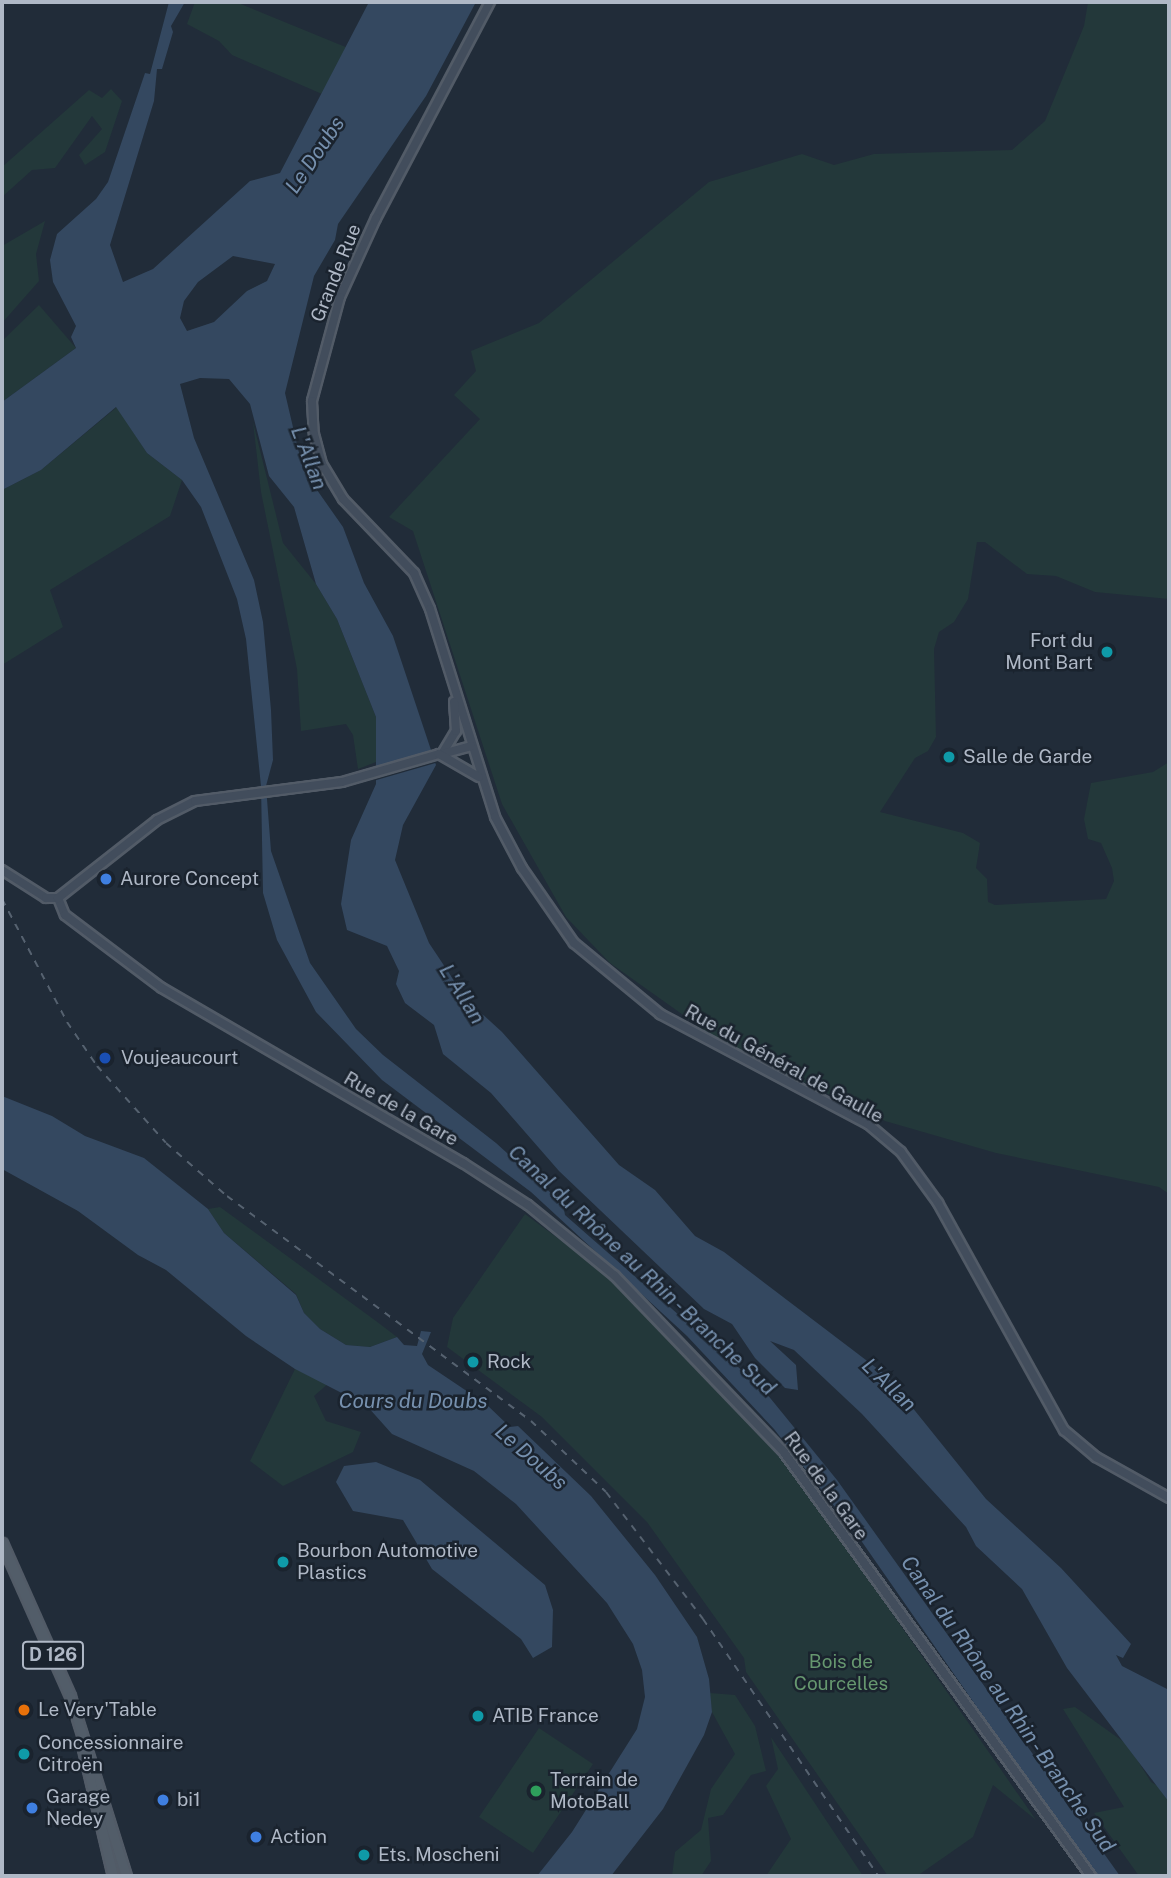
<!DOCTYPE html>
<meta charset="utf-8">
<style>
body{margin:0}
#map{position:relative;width:1171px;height:1878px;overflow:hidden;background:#212c39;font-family:"Public Sans",sans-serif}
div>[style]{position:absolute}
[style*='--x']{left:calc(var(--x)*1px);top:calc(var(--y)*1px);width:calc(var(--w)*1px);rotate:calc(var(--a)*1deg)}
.green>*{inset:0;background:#23383a}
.water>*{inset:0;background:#344860}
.pier>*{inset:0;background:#212c39}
.roads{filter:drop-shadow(2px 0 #525b67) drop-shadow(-2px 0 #525b67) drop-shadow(0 2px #525b67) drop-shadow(0 -2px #525b67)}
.secondary>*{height:8px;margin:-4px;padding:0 4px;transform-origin:4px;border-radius:4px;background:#424d5c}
.primary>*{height:9px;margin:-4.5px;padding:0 4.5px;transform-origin:4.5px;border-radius:4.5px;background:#525d69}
.rail>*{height:2px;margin-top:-1px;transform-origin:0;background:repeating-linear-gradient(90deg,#566270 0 7px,transparent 0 14px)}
.dots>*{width:19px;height:19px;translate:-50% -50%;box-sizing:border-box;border:4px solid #1a232e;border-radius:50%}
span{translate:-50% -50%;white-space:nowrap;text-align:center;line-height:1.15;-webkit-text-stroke:5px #1a232e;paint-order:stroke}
.shield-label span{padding:2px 5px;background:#1a232e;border:2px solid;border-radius:5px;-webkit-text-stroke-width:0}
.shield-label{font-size:18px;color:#afb8c6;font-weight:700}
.street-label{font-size:19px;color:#afb8c6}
.poi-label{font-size:19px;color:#afb8c6}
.right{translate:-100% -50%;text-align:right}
.left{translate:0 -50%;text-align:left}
.park-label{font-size:19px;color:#66976f}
.water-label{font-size:21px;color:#7690ae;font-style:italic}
.frame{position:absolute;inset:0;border:4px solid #afb8c6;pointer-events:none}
</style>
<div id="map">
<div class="green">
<i style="clip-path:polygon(195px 2px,236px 2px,348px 48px,322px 94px,232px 55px,219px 41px,187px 24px)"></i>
<i style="clip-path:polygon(1088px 2px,1169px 2px,1169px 599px,1095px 592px,1056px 576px,1027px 574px,985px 542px,977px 542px,968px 599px,954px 622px,939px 632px,934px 649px,936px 737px,928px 751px,915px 758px,880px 812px,963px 833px,980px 843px,976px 868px,987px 879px,988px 902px,995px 905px,1106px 899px,1114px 881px,1112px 868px,1101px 843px,1088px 839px,1084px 819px,1091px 783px,1153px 772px,1169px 762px,1169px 1194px,1159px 1187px,996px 1153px,885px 1121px,724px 1044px,610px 963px,566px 917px,502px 804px,413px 531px,389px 517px,480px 419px,454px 395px,476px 371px,471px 351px,539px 323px,709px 182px,802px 154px,834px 165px,874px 154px,1012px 150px,1045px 121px,1084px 26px)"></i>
<i style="clip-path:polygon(111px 89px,122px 101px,105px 152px,85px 165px,79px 155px,102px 129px,92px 116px,55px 168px,32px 170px,2px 197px,2px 167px,89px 90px,102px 98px)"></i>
<i style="clip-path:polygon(45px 221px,36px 254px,39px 281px,2px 323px,2px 246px)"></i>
<i style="clip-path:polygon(39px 305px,76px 348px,2px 402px,2px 341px)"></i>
<i style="clip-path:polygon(117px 407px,147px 453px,182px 480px,170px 516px,50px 590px,63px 627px,2px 665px,2px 490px,41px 470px)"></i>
<i style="clip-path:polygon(253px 422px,283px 543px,316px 584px,337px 619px,376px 717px,376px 762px,358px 769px,353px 735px,346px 724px,301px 731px,297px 669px,261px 492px)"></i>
<i style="clip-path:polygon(220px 1207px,376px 1321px,397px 1337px,370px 1347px,346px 1345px,320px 1329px,304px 1313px,296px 1294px,224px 1233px,208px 1209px)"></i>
<i style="clip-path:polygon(525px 1214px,597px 1267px,758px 1429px,805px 1488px,1036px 1820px,993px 1785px,973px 1837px,917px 1876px,888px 1876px,746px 1672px,744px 1658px,647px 1522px,542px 1417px,447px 1347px,453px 1318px)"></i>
<i style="clip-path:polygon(295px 1369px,329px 1383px,314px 1396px,326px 1421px,361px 1432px,353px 1452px,283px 1486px,250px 1461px)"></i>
<i style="clip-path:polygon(710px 1693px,735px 1695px,755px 1726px,766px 1771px,751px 1775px,723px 1815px,708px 1818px,711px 1861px,701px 1876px,672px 1876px,675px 1852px,701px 1830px,711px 1789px,735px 1754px,712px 1712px)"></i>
<i style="clip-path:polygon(1075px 1707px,1128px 1745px,1151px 1782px,1164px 1790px,1169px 1802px,1169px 1876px,1139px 1876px,1094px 1813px,1124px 1807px,1063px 1709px)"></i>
<i style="clip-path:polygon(539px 1728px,593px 1764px,533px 1853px,479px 1817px)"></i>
<i style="clip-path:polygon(771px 1737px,863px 1876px,766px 1876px,791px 1839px,766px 1786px,778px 1769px)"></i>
</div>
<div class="water">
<i style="clip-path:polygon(evenodd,169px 2px,185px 2px,171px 26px,173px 32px,162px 69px,157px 69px,154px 101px,110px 245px,123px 282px,153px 269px,250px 181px,280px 173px,369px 2px,476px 2px,426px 96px,338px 224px,335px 240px,314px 276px,285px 393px,303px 470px,343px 527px,364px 583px,393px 636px,436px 765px,403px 825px,395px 860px,429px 943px,467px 1000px,502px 1032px,619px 1165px,655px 1190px,695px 1236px,724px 1252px,887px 1376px,986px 1499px,1061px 1568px,1131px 1644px,1123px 1658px,1116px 1655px,1122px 1666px,1169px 1690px,1169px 1802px,1067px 1668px,1022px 1589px,976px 1546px,966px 1527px,862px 1414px,794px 1350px,770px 1341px,796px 1365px,798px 1390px,785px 1388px,755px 1358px,732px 1324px,704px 1309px,559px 1171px,491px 1093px,443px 1054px,434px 1025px,405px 1003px,396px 984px,399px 971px,387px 946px,347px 930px,341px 904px,351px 840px,376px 784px,376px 717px,337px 619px,316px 584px,294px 507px,269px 476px,250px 404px,229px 379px,200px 378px,180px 384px,194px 438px,254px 580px,263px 622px,271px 710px,273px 760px,266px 786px,271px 851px,310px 963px,356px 1029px,383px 1055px,496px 1143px,563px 1204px,565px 1215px,762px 1388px,837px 1480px,1120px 1876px,1098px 1876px,1084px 1861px,860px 1539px,774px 1429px,687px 1336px,531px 1192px,382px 1080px,316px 1012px,277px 940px,263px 893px,261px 786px,246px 639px,237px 599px,201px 507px,182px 480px,147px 453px,116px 407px,41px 470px,2px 490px,2px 402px,76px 348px,71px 337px,76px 326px,53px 282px,50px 260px,57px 234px,96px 199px,108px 182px,145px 73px,150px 74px,169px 2px,233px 256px,275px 264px,267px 281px,247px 291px,214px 322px,187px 331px,180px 318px,184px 301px,198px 282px,233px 256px)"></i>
<i style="clip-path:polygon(2px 1096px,52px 1116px,85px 1136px,144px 1158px,208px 1209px,224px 1233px,296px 1295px,304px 1313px,320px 1329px,346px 1345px,370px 1347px,397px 1337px,404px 1345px,417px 1346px,421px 1331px,431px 1332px,422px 1354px,428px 1365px,486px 1404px,510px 1427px,518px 1426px,591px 1496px,655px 1575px,697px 1637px,709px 1679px,712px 1712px,704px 1735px,663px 1809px,611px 1876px,537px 1876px,572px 1832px,637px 1729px,645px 1697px,642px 1670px,633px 1644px,607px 1603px,516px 1504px,474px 1471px,392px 1434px,367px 1406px,295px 1369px,246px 1336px,166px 1270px,138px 1255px,78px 1211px,2px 1169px)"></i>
<i style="clip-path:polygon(376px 1462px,420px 1480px,545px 1585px,553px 1610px,552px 1647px,533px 1658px,521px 1639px,432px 1569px,403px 1520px,353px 1511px,336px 1482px,344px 1466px)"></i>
</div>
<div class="pier">
<i style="clip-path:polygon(435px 750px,439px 762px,373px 781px,373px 768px)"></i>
</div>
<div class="roads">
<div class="secondary">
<i style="--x:490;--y:2;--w:244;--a:117.8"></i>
<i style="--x:376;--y:218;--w:87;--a:114.5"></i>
<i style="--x:340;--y:297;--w:108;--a:105.1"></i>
<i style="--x:312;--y:401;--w:33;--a:87"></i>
<i style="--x:314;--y:434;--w:31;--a:75"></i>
<i style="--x:322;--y:464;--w:41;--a:59"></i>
<i style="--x:343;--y:499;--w:103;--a:46.2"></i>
<i style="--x:414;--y:573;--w:39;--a:66"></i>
<i style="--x:430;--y:609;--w:218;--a:72.6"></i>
<i style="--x:495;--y:817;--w:58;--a:62.1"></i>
<i style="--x:522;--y:868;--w:91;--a:55.3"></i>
<i style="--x:574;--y:943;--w:112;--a:39.5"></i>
<i style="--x:660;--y:1014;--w:235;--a:27.9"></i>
<i style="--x:868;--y:1124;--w:43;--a:40.3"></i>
<i style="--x:901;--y:1152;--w:63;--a:54"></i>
<i style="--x:938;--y:1203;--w:260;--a:61"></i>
<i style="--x:1064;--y:1430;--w:42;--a:40.2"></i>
<i style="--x:1096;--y:1457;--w:84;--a:29.3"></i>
<i style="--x:442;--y:754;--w:27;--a:-59"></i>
<i style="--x:456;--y:731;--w:29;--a:-94"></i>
<i style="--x:442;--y:754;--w:30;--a:-15"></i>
<i style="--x:2;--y:870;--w:52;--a:32.5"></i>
<i style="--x:46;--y:898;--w:12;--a:0"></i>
<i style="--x:58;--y:898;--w:18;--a:68"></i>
<i style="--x:65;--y:915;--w:121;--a:37"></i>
<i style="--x:162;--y:988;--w:348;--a:30.2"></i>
<i style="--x:463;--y:1163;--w:77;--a:32.9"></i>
<i style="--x:528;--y:1205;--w:112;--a:39.2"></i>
<i style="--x:615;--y:1276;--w:243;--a:46.2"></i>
<i style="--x:783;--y:1451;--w:525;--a:54.07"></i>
<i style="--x:58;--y:898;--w:126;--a:-38.2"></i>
<i style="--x:157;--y:820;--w:42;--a:-26.6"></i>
<i style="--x:195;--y:801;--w:148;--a:-7.4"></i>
<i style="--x:342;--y:782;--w:101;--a:-16.1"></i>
<i style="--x:439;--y:754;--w:46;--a:29.9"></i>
</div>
<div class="primary">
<i style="--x:2;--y:1543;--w:167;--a:66"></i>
<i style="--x:70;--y:1696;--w:189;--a:72.7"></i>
<i style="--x:82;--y:1745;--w:135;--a:76.7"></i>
</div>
</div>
<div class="rail">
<i style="--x:2;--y:899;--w:139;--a:62.1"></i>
<i style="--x:67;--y:1022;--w:53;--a:55.7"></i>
<i style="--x:97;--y:1066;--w:103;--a:48.1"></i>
<i style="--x:166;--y:1143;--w:81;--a:41"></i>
<i style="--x:227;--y:1196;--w:378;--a:36.5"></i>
<i style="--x:531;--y:1421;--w:103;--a:43.4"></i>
<i style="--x:606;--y:1492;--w:160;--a:52.6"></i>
<i style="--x:703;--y:1619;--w:311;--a:55.7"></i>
</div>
<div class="dots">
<i style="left:1107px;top:652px;background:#0f9aa8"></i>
<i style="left:949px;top:757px;background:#0f9aa8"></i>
<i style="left:106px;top:879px;background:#3f7fe0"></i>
<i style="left:105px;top:1058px;background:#1a4fb4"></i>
<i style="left:473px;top:1362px;background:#0f9aa8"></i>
<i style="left:283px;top:1562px;background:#0f9aa8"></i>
<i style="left:24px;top:1710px;background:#e8710a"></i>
<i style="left:478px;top:1716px;background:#0f9aa8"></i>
<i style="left:24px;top:1754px;background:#0f9aa8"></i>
<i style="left:536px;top:1791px;background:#2e9e5b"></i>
<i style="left:163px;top:1800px;background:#3f7fe0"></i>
<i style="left:32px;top:1808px;background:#3f7fe0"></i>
<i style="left:256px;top:1837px;background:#3f7fe0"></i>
<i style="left:364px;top:1855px;background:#0f9aa8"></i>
</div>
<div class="shield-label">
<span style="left:53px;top:1655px">D 126</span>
</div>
<div class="street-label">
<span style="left:336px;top:273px;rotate:-68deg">Grande Rue</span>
<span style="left:784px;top:1064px;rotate:29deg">Rue du Général de Gaulle</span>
<span style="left:401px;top:1109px;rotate:30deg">Rue de la Gare</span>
<span style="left:826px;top:1486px;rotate:54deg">Rue de la Gare</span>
</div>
<div class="poi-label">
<span class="right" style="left:1093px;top:652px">Fort du<br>Mont Bart</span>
<span class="left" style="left:963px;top:757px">Salle de Garde</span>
<span class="left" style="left:120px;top:879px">Aurore Concept</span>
<span class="left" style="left:121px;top:1058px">Voujeaucourt</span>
<span class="left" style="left:487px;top:1362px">Rock</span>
<span class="left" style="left:297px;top:1562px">Bourbon Automotive<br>Plastics</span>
<span class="left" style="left:38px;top:1710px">Le Very'Table</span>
<span class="left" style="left:492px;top:1716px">ATIB France</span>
<span class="left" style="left:38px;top:1754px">Concessionnaire<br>Citroën</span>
<span class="left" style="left:550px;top:1791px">Terrain de<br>MotoBall</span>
<span class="left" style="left:46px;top:1808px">Garage<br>Nedey</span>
<span class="left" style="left:177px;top:1800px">bi1</span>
<span class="left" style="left:270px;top:1837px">Action</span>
<span class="left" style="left:378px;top:1855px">Ets. Moscheni</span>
</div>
<div class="park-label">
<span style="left:841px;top:1673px">Bois de<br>Courcelles</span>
</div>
<div class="water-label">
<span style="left:315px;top:155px;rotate:-56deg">Le Doubs</span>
<span style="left:309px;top:458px;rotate:69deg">L'Allan</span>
<span style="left:462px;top:994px;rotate:58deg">L'Allan</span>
<span style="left:642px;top:1270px;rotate:43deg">Canal du Rhône au Rhin - Branche Sud</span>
<span style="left:889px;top:1385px;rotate:44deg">L'Allan</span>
<span style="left:413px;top:1401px">Cours du Doubs</span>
<span style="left:531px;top:1457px;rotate:41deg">Le Doubs</span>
<span style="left:1008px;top:1704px;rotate:55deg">Canal du Rhône au Rhin - Branche Sud</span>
</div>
<div class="frame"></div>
</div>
